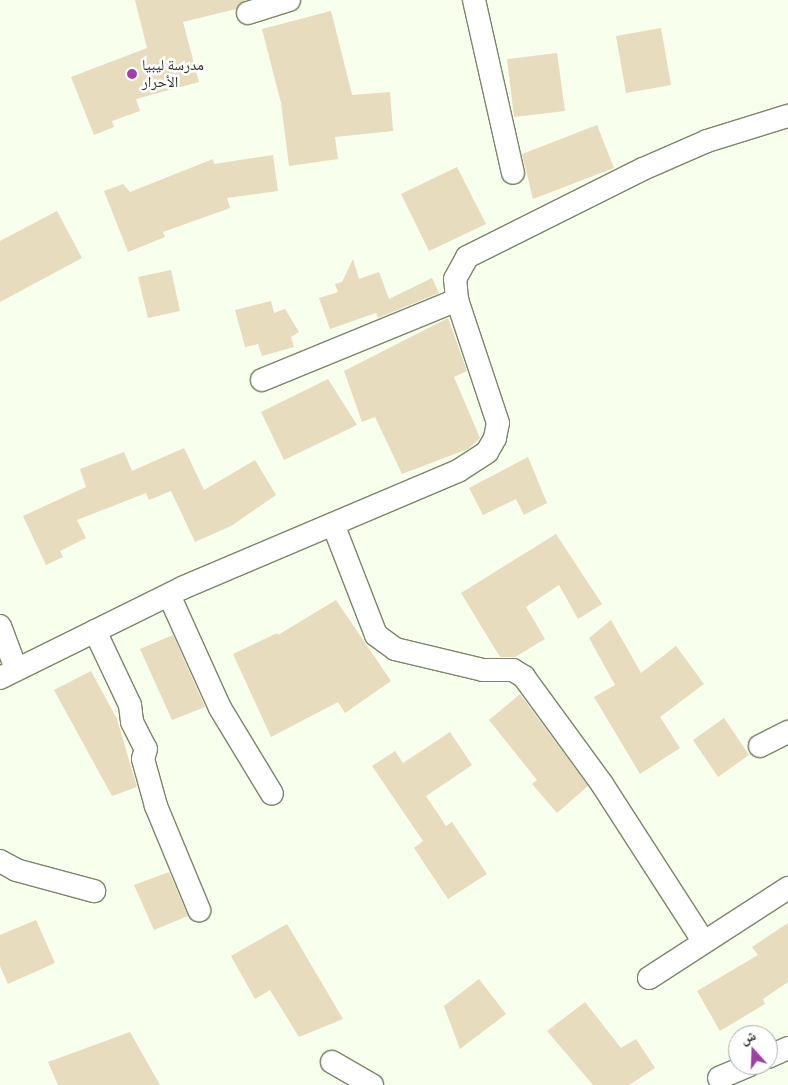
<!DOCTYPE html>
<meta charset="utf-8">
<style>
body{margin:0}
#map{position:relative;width:788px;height:1085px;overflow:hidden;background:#f8ffec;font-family:Cabin,"Noto Naskh Arabic",sans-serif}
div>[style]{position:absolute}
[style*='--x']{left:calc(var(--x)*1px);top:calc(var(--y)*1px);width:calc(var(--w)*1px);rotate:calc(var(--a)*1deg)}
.building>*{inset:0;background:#e7dcbd}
.roads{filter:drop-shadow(1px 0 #7c8569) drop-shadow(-1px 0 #7c8569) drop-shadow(0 1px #7c8569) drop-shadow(0 -1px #7c8569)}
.minor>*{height:22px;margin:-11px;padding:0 11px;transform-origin:11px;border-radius:11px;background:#fff}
.dots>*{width:14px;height:14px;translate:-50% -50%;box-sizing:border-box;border:2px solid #fff;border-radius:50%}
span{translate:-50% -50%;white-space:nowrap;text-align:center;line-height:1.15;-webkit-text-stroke:5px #fff;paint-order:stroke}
.poi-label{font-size:15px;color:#2c3024}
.left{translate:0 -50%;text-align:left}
.north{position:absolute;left:728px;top:1025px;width:50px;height:50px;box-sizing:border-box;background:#fff;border:1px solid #abaca7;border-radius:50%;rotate:340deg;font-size:14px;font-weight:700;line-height:20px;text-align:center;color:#2c3024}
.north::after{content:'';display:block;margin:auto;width:18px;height:22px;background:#9f40a8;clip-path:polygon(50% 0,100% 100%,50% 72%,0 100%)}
</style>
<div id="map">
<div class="building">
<i style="clip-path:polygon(135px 0,246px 0,236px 9px,183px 22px,199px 82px,136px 99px,140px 111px,112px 121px,114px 127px,94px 135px,71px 77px,147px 48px)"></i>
<i style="clip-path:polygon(331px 11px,352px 95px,390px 92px,393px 131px,335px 137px,338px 159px,289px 166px,281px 103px,262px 29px)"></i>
<i style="clip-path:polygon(661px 28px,671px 85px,626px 93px,616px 36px)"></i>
<i style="clip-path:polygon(557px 53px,565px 111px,514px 117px,507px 59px)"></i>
<i style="clip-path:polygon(597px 125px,614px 168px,533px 199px,522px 154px)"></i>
<i style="clip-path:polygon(273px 155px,278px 191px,227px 198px,230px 208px,163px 232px,165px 237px,128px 252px,104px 191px,123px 184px,130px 192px,213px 159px,214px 164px)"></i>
<i style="clip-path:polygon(457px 167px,486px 224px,429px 251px,401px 194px)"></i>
<i style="clip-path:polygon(57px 211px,82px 258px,0 302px,0 241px)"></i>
<i style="clip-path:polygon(353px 259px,359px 279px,379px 272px,389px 299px,432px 278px,439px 293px,378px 318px,376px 313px,330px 329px,319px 298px,338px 292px,335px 284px,342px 282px)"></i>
<i style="clip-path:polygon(171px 270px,180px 311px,148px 318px,138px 277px)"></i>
<i style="clip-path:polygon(271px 301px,274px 313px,285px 309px,299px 332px,291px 337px,294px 347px,262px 356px,258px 344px,245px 347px,235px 310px)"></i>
<i style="clip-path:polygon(448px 318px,467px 371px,454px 377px,480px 438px,468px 449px,402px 474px,375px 417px,362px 422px,344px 371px)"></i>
<i style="clip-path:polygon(328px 379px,357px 425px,284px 460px,261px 412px)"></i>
<i style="clip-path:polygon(184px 448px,204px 490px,255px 460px,276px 495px,231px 526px,195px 542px,171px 491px,149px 500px,146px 493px,77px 520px,86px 538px,60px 551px,63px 557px,46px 565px,23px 516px,86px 487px,80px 469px,124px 452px,132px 471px)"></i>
<i style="clip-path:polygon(528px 457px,547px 503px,524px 515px,516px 499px,483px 515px,469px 488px)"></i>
<i style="clip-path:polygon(556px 534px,602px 604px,578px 619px,559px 585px,526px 607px,545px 639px,515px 657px,500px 657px,461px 593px)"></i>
<i style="clip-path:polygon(336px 600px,391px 681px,345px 713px,338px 702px,271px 737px,233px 654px,277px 633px,278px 635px)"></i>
<i style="clip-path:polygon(611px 620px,641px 673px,676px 646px,704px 684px,660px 717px,680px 748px,640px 774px,594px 697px,615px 685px,589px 638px)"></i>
<i style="clip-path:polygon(173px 635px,205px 707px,172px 720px,140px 649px)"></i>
<i style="clip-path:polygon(91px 671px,117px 719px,137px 787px,112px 796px,54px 690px)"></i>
<i style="clip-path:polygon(520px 694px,588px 786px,557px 813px,532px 784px,537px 780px,489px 720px)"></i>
<i style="clip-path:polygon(724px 718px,749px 755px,718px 777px,693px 740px)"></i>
<i style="clip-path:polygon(450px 732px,472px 765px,426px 796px,446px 826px,452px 822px,487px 874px,448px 899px,414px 848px,423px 841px,372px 766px,395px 751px,403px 763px)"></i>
<i style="clip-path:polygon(169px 872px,188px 916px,154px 930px,134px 885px)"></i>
<i style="clip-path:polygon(36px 920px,55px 963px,8px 984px,0 966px,0 935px)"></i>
<i style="clip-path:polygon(788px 923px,788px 982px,763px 999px,765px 1004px,720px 1031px,697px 991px,758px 955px,752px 947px)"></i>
<i style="clip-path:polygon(287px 924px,343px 1019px,299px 1037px,270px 990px,255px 999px,231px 956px)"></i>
<i style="clip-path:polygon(479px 979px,506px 1014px,460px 1049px,444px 1006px)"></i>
<i style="clip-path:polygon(585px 1002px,621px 1048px,636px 1039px,655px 1068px,629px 1085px,593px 1085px,547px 1031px)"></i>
<i style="clip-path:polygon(130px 1032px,160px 1085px,58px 1085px,48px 1062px)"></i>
</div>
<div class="roads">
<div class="minor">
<i style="--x:474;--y:0;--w:177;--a:77.3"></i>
<i style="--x:248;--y:13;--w:43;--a:-17.6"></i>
<i style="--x:262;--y:380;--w:211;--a:-22.3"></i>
<i style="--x:333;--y:524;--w:119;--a:68.8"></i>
<i style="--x:376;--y:635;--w:24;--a:36"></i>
<i style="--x:395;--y:649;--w:90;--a:13.4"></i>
<i style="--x:483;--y:670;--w:30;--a:0"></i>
<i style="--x:513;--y:670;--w:13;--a:32"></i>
<i style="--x:524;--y:677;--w:132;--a:53.9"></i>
<i style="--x:602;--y:784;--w:188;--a:57.2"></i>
<i style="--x:169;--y:595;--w:124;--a:65.7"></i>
<i style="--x:220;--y:708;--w:100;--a:58.8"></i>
<i style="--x:0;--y:626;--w:46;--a:69.6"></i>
<i style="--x:95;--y:631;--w:82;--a:64.7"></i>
<i style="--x:130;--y:705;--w:17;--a:83"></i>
<i style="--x:132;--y:722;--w:30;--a:63"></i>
<i style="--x:146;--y:749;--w:10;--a:107"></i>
<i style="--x:143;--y:759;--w:49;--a:74.5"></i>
<i style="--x:156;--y:806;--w:113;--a:67.5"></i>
<i style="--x:0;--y:678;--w:203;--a:-26.3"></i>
<i style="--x:182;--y:588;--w:300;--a:-23"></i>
<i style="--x:458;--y:471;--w:35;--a:-33"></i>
<i style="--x:487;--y:452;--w:16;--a:-60"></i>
<i style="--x:495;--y:438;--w:15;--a:-79"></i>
<i style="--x:498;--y:423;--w:130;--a:-108.4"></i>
<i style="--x:457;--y:300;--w:21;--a:-95"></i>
<i style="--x:455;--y:279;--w:25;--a:-61"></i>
<i style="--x:467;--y:257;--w:197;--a:-26.6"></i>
<i style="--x:643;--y:169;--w:70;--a:-23.6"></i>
<i style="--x:707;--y:141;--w:85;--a:-17.2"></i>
<i style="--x:760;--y:746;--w:31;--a:-27"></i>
<i style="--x:0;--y:861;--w:18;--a:29"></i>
<i style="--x:16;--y:870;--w:81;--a:15.1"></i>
<i style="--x:649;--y:978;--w:166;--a:-32.9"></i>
<i style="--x:768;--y:1057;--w:22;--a:-24"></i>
<i style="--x:332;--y:1062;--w:46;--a:29.9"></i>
<i style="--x:719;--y:1078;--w:33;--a:-23"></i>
</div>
</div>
<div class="dots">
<i style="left:132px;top:74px;background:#9f40a8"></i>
</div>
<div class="poi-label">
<span class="left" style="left:142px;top:74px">مدرسة ليبيا<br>الأحرار</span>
</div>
<div class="north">ش</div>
</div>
